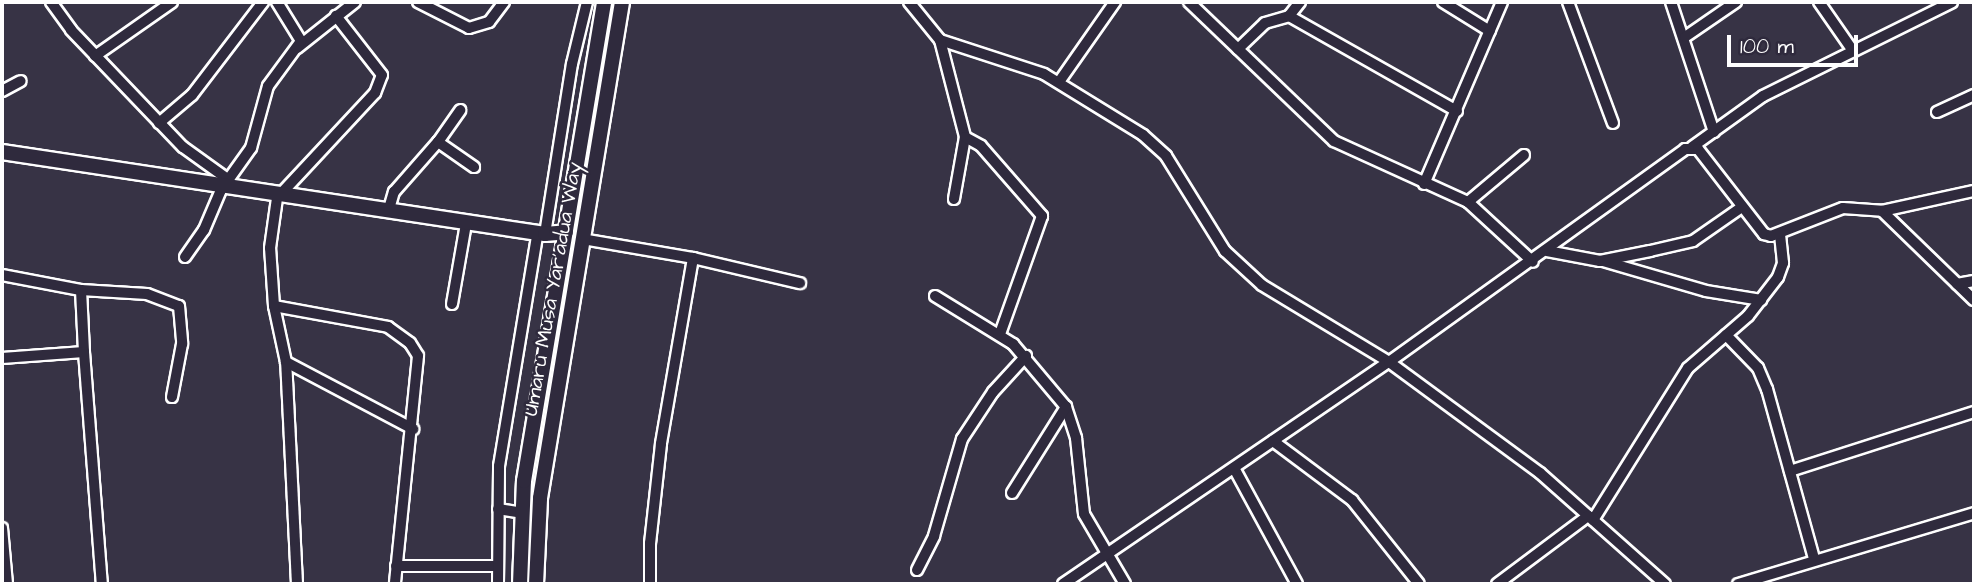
<!DOCTYPE html>
<style>
body{margin:0}
#map{position:relative;width:1976px;height:586px;overflow:hidden;background:#373345;font-family:"Architects Daughter",sans-serif}
div>[style]{position:absolute}
[style*='--x']{left:calc(var(--x)*1px);top:calc(var(--y)*1px);width:calc(var(--w)*1px);rotate:calc(var(--a)*1deg)}
.roads{filter:drop-shadow(2px 0 #fff) drop-shadow(-2px 0 #fff) drop-shadow(0 2px #fff) drop-shadow(0 -2px #fff)}
.minor>*{height:10px;margin:-5px;padding:0 5px;transform-origin:5px;border-radius:5px;background:#2f2a3d}
.major>*{height:14px;margin:-7px;padding:0 7px;transform-origin:7px;border-radius:7px;background:#2f2a3d}
span{translate:-50% -50%;white-space:nowrap;text-align:center;line-height:1.15;-webkit-text-stroke:5px #2f2a3d;paint-order:stroke}
.street-label{font-size:21px;color:#fff}
.frame{position:absolute;inset:0;border:4px solid #fff;pointer-events:none}
.scale{position:absolute;left:1727px;top:35px;width:131px;height:32px;box-sizing:border-box;border:4px solid #fff;border-top:0;padding-left:9px;font-size:21px;line-height:24px;white-space:nowrap;color:#fff;-webkit-text-stroke:5px #2f2a3d;paint-order:stroke}
</style>
<div id="map">
<div class="roads">
<div class="minor">
<i style="--x:51;--y:2;--w:34;--a:54"></i>
<i style="--x:71;--y:30;--w:162;--a:46.3"></i>
<i style="--x:183;--y:147;--w:57;--a:35.7"></i>
<i style="--x:418;--y:2;--w:57;--a:27"></i>
<i style="--x:469;--y:28;--w:21;--a:-17"></i>
<i style="--x:489;--y:22;--w:25;--a:-53"></i>
<i style="--x:909;--y:2;--w:49;--a:50.8"></i>
<i style="--x:940;--y:40;--w:109;--a:18.1"></i>
<i style="--x:1044;--y:74;--w:116;--a:31.6"></i>
<i style="--x:1143;--y:135;--w:31;--a:42"></i>
<i style="--x:1166;--y:156;--w:112;--a:58.2"></i>
<i style="--x:1225;--y:251;--w:50;--a:42.6"></i>
<i style="--x:1262;--y:285;--w:149;--a:31.2"></i>
<i style="--x:1389;--y:362;--w:187;--a:36.3"></i>
<i style="--x:1540;--y:473;--w:167;--a:41.6"></i>
<i style="--x:1189;--y:2;--w:201;--a:43.8"></i>
<i style="--x:1334;--y:141;--w:147;--a:24.5"></i>
<i style="--x:1468;--y:202;--w:88;--a:42.7"></i>
<i style="--x:1443;--y:2;--w:55;--a:31.7"></i>
<i style="--x:1568;--y:2;--w:129;--a:69.6"></i>
<i style="--x:1671;--y:2;--w:137;--a:71.7"></i>
<i style="--x:1819;--y:2;--w:60;--a:55.2"></i>
<i style="--x:1289;--y:16;--w:193;--a:29.5"></i>
<i style="--x:1685;--y:37;--w:62;--a:-34.5"></i>
<i style="--x:940;--y:40;--w:100;--a:75.5"></i>
<i style="--x:965;--y:137;--w:63;--a:100.1"></i>
<i style="--x:297;--y:48;--w:74;--a:-38.4"></i>
<i style="--x:1238;--y:49;--w:37;--a:-44"></i>
<i style="--x:1265;--y:23;--w:25;--a:-16"></i>
<i style="--x:1289;--y:16;--w:18;--a:-52"></i>
<i style="--x:95;--y:56;--w:94;--a:-35"></i>
<i style="--x:1059;--y:82;--w:98;--a:-55"></i>
<i style="--x:2;--y:91;--w:21;--a:-28"></i>
<i style="--x:1937;--y:112;--w:41;--a:-24.7"></i>
<i style="--x:159;--y:123;--w:43;--a:-40.3"></i>
<i style="--x:192;--y:95;--w:117;--a:-52.6"></i>
<i style="--x:965;--y:137;--w:18;--a:29"></i>
<i style="--x:981;--y:146;--w:93;--a:48.9"></i>
<i style="--x:1042;--y:216;--w:125;--a:109.6"></i>
<i style="--x:438;--y:142;--w:39;--a:-55"></i>
<i style="--x:1692;--y:147;--w:87;--a:-35.7"></i>
<i style="--x:1763;--y:96;--w:211;--a:-26.4"></i>
<i style="--x:1424;--y:184;--w:198;--a:-66.8"></i>
<i style="--x:1468;--y:202;--w:73;--a:-40"></i>
<i style="--x:389;--y:209;--w:18;--a:-74"></i>
<i style="--x:394;--y:192;--w:67;--a:-48.7"></i>
<i style="--x:438;--y:142;--w:44;--a:34.8"></i>
<i style="--x:1882;--y:211;--w:128;--a:44.1"></i>
<i style="--x:545;--y:234;--w:172;--a:-81"></i>
<i style="--x:572;--y:64;--w:64;--a:-76.4"></i>
<i style="--x:582;--y:239;--w:113;--a:9.7"></i>
<i style="--x:693;--y:258;--w:189;--a:99.8"></i>
<i style="--x:661;--y:444;--w:100;--a:96.3"></i>
<i style="--x:650;--y:543;--w:41;--a:90"></i>
<i style="--x:1547;--y:251;--w:54;--a:10.7"></i>
<i style="--x:1600;--y:261;--w:51;--a:-11.3"></i>
<i style="--x:1650;--y:251;--w:44;--a:-13.1"></i>
<i style="--x:1693;--y:241;--w:60;--a:-34.8"></i>
<i style="--x:185;--y:257;--w:33;--a:-55"></i>
<i style="--x:204;--y:230;--w:43;--a:-67"></i>
<i style="--x:221;--y:190;--w:52;--a:-54.5"></i>
<i style="--x:251;--y:148;--w:64;--a:-74.7"></i>
<i style="--x:268;--y:86;--w:56;--a:-53.7"></i>
<i style="--x:301;--y:41;--w:46;--a:-121.6"></i>
<i style="--x:693;--y:258;--w:110;--a:13.2"></i>
<i style="--x:1603;--y:261;--w:107;--a:16.2"></i>
<i style="--x:1706;--y:291;--w:56;--a:9.3"></i>
<i style="--x:2;--y:275;--w:80;--a:10.8"></i>
<i style="--x:81;--y:290;--w:66;--a:3.5"></i>
<i style="--x:147;--y:294;--w:34;--a:21"></i>
<i style="--x:179;--y:306;--w:38;--a:85"></i>
<i style="--x:182;--y:344;--w:54;--a:100.7"></i>
<i style="--x:1957;--y:284;--w:17;--a:-10"></i>
<i style="--x:81;--y:290;--w:62;--a:87.2"></i>
<i style="--x:935;--y:296;--w:92;--a:31.6"></i>
<i style="--x:1013;--y:344;--w:82;--a:49.9"></i>
<i style="--x:1066;--y:407;--w:33;--a:72"></i>
<i style="--x:1076;--y:438;--w:76;--a:84"></i>
<i style="--x:1084;--y:514;--w:81;--a:59.6"></i>
<i style="--x:452;--y:304;--w:81;--a:-80.1"></i>
<i style="--x:274;--y:306;--w:116;--a:10.4"></i>
<i style="--x:388;--y:327;--w:27;--a:36"></i>
<i style="--x:410;--y:343;--w:15;--a:58"></i>
<i style="--x:418;--y:356;--w:229;--a:95.8"></i>
<i style="--x:1726;--y:335;--w:46;--a:45.9"></i>
<i style="--x:1758;--y:368;--w:23;--a:67"></i>
<i style="--x:1767;--y:389;--w:176;--a:74.5"></i>
<i style="--x:2;--y:358;--w:82;--a:-4.2"></i>
<i style="--x:84;--y:352;--w:233;--a:85.6"></i>
<i style="--x:286;--y:362;--w:57;--a:-102.1"></i>
<i style="--x:274;--y:306;--w:58;--a:-93.9"></i>
<i style="--x:270;--y:248;--w:50;--a:-82"></i>
<i style="--x:277;--y:198;--w:144;--a:-47"></i>
<i style="--x:375;--y:93;--w:19;--a:-69"></i>
<i style="--x:382;--y:75;--w:75;--a:-127.9"></i>
<i style="--x:1273;--y:441;--w:99;--a:36.8"></i>
<i style="--x:1352;--y:500;--w:107;--a:51.4"></i>
<i style="--x:1234;--y:468;--w:132;--a:61.5"></i>
<i style="--x:1790;--y:471;--w:193;--a:-17.8"></i>
<i style="--x:1012;--y:493;--w:102;--a:-57.9"></i>
<i style="--x:498;--y:509;--w:24;--a:9"></i>
<i style="--x:1593;--y:520;--w:179;--a:-58"></i>
<i style="--x:1688;--y:368;--w:79;--a:-40.9"></i>
<i style="--x:1748;--y:316;--w:49;--a:-52.4"></i>
<i style="--x:1778;--y:277;--w:15;--a:-70"></i>
<i style="--x:1783;--y:263;--w:28;--a:-96"></i>
<i style="--x:2;--y:528;--w:56;--a:84.9"></i>
<i style="--x:396;--y:566;--w:100;--a:0"></i>
<i style="--x:917;--y:570;--w:38;--a:-63"></i>
<i style="--x:934;--y:536;--w:101;--a:-73.9"></i>
<i style="--x:962;--y:439;--w:56;--a:-56.6"></i>
<i style="--x:993;--y:392;--w:49;--a:-47.5"></i>
<i style="--x:297;--y:584;--w:222;--a:-92.8"></i>
<i style="--x:286;--y:362;--w:144;--a:27.8"></i>
<i style="--x:498;--y:584;--w:118;--a:-89.5"></i>
<i style="--x:499;--y:466;--w:233;--a:-80.6"></i>
<i style="--x:1063;--y:584;--w:394;--a:-34.3"></i>
<i style="--x:1389;--y:362;--w:365;--a:-35.7"></i>
<i style="--x:1685;--y:149;--w:13;--a:0"></i>
<i style="--x:1698;--y:149;--w:108;--a:52.2"></i>
<i style="--x:1764;--y:234;--w:7;--a:16"></i>
<i style="--x:1771;--y:236;--w:77;--a:-21.3"></i>
<i style="--x:1843;--y:208;--w:39;--a:4"></i>
<i style="--x:1882;--y:211;--w:94;--a:-12.3"></i>
<i style="--x:1497;--y:584;--w:114;--a:-36.8"></i>
<i style="--x:1738;--y:584;--w:246;--a:-16.7"></i>
</div>
<div class="major">
<i style="--x:2;--y:152;--w:549;--a:8.59"></i>
<i style="--x:545;--y:234;--w:21;--a:-5"></i>
<i style="--x:520;--y:584;--w:103;--a:-87.8"></i>
<i style="--x:524;--y:481;--w:486;--a:-80.5"></i>
<i style="--x:536;--y:584;--w:86;--a:-87.3"></i>
<i style="--x:540;--y:498;--w:503;--a:-80.61"></i>
</div>
</div>
<div class="street-label">
<span style="left:553px;top:289px;rotate:-80deg">Umaru Musa Yar'adua Way</span>
</div>
<div class="frame"></div>
<div class="scale">100 m</div>
</div>
